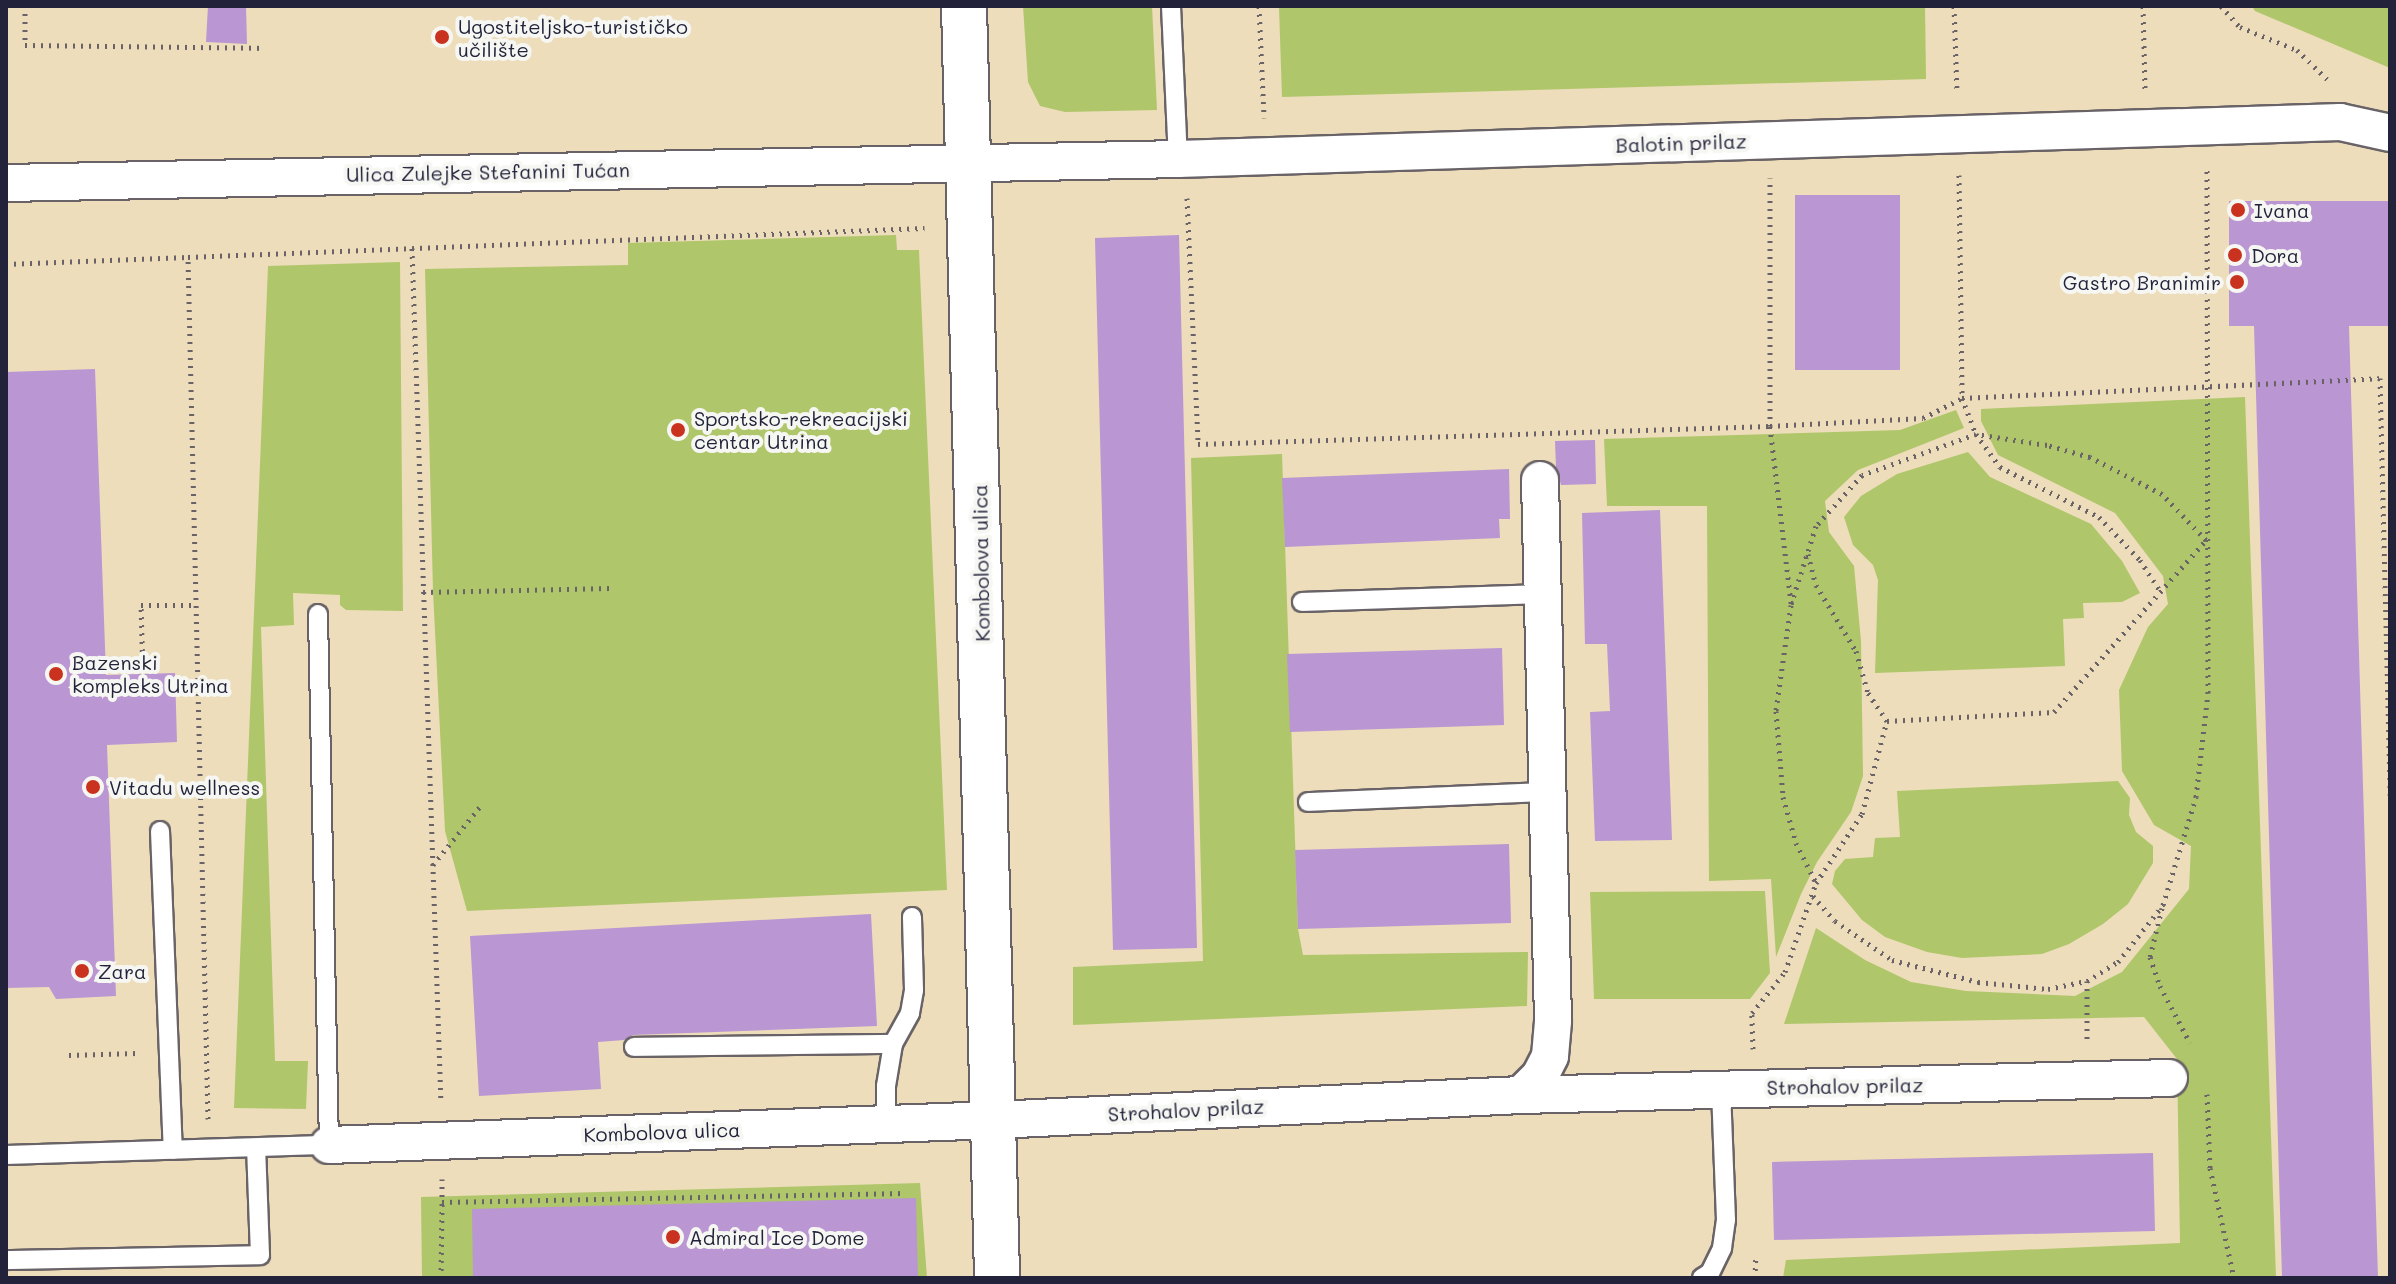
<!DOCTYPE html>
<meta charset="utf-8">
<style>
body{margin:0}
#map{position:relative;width:2396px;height:1284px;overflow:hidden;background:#edddba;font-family:Mali,sans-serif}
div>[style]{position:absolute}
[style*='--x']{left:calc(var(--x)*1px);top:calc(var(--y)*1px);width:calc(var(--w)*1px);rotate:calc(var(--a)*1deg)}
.green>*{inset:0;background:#afc66b}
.building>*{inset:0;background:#ba96d3}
.path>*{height:5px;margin-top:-2.5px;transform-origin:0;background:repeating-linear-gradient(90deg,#696367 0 2px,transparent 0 8px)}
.roads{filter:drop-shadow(2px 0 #696367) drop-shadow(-2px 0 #696367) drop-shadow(0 2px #696367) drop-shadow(0 -2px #696367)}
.service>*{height:18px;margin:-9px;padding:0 9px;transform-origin:9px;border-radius:9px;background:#fff}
.minor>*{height:36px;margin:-18px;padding:0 18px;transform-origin:18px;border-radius:18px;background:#fff}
.tertiary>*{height:44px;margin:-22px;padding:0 22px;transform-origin:22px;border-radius:22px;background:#fff}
.dots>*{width:22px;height:22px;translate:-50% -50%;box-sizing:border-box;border:4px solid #f6f6f2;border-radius:50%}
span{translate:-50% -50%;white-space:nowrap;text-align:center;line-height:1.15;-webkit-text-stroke:8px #f6f6f2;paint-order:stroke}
.poi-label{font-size:20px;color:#22223b}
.left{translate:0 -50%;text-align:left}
.right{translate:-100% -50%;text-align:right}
.street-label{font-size:20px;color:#22223b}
.frame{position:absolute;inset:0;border:8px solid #22223b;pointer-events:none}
</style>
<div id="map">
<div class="green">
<i style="clip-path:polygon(1023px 6px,1152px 6px,1157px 110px,1065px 112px,1040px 106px,1028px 82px)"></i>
<i style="clip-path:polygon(1925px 6px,1926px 79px,1282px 97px,1279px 7px)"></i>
<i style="clip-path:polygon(2252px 6px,2390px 6px,2390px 68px,2255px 11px)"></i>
<i style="clip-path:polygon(896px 235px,897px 250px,919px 250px,947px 890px,467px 911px,445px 831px,433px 591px,425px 269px,628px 265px,628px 243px)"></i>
<i style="clip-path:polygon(400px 262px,403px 611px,346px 610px,340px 605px,340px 595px,293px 593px,294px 625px,261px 627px,275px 1061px,308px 1061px,306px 1109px,234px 1108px,268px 266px)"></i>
<i style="clip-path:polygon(2245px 397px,2276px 1278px,1783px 1278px,1786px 1260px,2180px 1243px,2177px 1059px,2144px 1017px,1784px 1024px,1816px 928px,1865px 960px,1911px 982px,1966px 991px,2075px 996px,2122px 972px,2189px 889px,2191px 846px,2154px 825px,2122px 771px,2119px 690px,2148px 627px,2168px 604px,2163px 576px,2115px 513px,1998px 455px,1981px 421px,1981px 409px)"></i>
<i style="clip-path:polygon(1956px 410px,1964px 428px,1858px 470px,1825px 501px,1829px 532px,1854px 566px,1861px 641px,1863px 776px,1851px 812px,1817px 862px,1801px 894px,1776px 957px,1771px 879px,1709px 881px,1707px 506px,1607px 506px,1604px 439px,1900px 430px)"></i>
<i style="clip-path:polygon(1968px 452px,1990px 477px,2091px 524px,2122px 561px,2140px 593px,2122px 602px,2083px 603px,2084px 618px,2063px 619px,2065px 666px,1875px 673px,1878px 580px,1873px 565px,1853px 545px,1844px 517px,1861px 496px,1897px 474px)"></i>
<i style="clip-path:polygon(1282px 454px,1298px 929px,1303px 955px,1528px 952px,1527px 1006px,1073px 1025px,1073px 967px,1203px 961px,1191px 458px)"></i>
<i style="clip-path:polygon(2118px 781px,2130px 798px,2129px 815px,2136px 832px,2153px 846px,2153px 863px,2128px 904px,2103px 924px,2069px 944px,2042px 954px,1962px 958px,1927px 952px,1885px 937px,1862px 920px,1832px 884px,1835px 871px,1845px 859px,1873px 857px,1875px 838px,1900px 837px,1897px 791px)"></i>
<i style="clip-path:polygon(1765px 891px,1770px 973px,1750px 999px,1594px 999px,1590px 892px)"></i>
<i style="clip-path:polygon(920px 1183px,927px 1278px,422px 1278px,421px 1197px)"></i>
</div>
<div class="building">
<i style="clip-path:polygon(208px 6px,246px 6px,247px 44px,206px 42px)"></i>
<i style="clip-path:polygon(1795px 195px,1900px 195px,1900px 370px,1795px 370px)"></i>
<i style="clip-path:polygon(2229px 201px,2388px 201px,2388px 326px,2349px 326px,2378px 1278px,2282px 1278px,2254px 326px,2229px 326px)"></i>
<i style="clip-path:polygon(1179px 235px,1197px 948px,1113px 950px,1095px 238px)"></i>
<i style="clip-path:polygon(95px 369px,106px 675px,175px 673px,177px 742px,107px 745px,116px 996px,56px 999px,49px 987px,6px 988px,6px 372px)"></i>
<i style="clip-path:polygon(1595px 440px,1596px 484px,1561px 485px,1556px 467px,1555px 441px)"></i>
<i style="clip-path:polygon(1509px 469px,1510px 519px,1499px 519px,1500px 538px,1285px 547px,1282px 478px)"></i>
<i style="clip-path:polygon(1660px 510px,1672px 840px,1595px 841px,1590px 712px,1610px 711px,1607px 644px,1585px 644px,1582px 513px)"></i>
<i style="clip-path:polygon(1502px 648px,1504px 725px,1290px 732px,1287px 654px)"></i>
<i style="clip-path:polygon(1509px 844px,1511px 923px,1298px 929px,1295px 850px)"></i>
<i style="clip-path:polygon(871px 914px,877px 1026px,633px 1035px,624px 1040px,598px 1042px,601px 1089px,479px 1096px,470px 936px)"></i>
<i style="clip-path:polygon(2153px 1153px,2155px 1231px,1774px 1240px,1772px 1162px)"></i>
<i style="clip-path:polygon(916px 1198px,918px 1278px,473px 1278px,472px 1209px)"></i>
</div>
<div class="path">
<i style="--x:25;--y:6;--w:39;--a:90"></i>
<i style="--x:25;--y:45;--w:239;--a:0.7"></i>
<i style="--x:1259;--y:6;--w:112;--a:87.4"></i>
<i style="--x:1954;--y:6;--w:87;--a:88"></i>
<i style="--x:2143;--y:6;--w:83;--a:88.6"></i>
<i style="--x:2221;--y:6;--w:28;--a:48"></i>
<i style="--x:2240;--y:27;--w:61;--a:22"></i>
<i style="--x:2297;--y:50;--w:45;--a:44.1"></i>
<i style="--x:1959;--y:175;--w:223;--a:89.2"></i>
<i style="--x:1962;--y:398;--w:39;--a:69"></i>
<i style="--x:1976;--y:434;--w:41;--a:54"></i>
<i style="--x:2000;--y:467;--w:111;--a:26.8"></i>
<i style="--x:2099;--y:517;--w:59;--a:46.4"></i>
<i style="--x:2140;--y:560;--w:38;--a:57"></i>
<i style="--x:1187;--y:198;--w:246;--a:87.4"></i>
<i style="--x:1198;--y:444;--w:572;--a:-1.8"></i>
<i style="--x:1770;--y:426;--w:248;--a:-90"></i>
<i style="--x:412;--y:248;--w:855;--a:88.06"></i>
<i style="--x:6;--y:264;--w:182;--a:-2.2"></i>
<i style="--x:1808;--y:554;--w:32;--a:76"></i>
<i style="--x:1816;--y:585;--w:77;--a:58.8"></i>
<i style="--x:1856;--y:651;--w:44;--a:74.1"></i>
<i style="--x:1868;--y:693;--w:34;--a:56"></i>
<i style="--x:423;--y:592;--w:188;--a:-1.2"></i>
<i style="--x:1791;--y:603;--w:178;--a:-96.8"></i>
<i style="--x:1770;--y:426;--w:153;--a:-3"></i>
<i style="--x:1923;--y:418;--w:44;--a:-27.1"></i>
<i style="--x:1962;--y:398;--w:418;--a:-2.7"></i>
<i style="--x:2380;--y:378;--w:421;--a:88.6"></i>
<i style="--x:143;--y:675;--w:70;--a:-91.6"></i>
<i style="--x:141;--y:605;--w:55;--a:0"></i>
<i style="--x:433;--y:865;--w:78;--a:-51.2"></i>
<i style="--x:1813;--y:896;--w:33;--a:49"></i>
<i style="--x:1835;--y:921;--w:69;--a:34.4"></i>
<i style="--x:1892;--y:960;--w:89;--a:14.3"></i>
<i style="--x:1978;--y:982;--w:70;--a:5.7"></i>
<i style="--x:2048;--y:989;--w:40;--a:-12"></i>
<i style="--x:2087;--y:981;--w:36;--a:-32"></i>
<i style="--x:2118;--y:962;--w:73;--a:-51.7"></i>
<i style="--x:2163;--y:905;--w:113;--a:-73"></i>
<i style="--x:2196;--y:797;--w:105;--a:-83.4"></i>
<i style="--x:2208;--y:693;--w:524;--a:-90.11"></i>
<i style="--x:2162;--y:908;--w:50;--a:103.8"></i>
<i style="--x:2150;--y:957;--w:31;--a:71"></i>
<i style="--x:2160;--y:986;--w:64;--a:62.2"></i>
<i style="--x:2087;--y:981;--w:59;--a:90"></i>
<i style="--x:1753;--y:1049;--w:36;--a:-92"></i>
<i style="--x:1752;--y:1013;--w:53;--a:-51.2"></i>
<i style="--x:1785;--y:972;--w:94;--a:-70.8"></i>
<i style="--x:1816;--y:883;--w:83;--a:-56.3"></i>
<i style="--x:1862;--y:814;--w:96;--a:-75"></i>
<i style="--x:1887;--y:721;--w:167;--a:-3.1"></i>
<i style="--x:2054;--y:712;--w:230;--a:-48.5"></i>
<i style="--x:2206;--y:540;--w:64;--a:-133.7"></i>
<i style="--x:2162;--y:494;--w:81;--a:-152.8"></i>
<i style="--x:2090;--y:457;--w:45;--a:-164.4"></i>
<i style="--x:2047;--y:445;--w:72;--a:-171.2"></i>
<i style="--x:1976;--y:434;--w:121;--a:160.2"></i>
<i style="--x:1862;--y:475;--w:69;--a:132"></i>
<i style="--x:1816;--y:526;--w:83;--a:107.6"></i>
<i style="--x:1791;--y:605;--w:107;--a:98.1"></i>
<i style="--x:1776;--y:711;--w:86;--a:85.3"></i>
<i style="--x:1783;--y:797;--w:48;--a:74.2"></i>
<i style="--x:1796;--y:843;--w:45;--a:63.4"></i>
<i style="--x:69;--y:1055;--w:68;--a:-1.7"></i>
<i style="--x:2207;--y:1094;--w:74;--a:87.7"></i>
<i style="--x:2210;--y:1168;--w:113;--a:77.7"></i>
<i style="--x:208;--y:1119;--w:862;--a:-91.33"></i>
<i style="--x:188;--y:257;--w:737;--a:-2.26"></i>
<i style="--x:442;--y:1179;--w:23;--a:90"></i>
<i style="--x:441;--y:1278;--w:76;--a:-89.2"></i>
<i style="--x:442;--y:1202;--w:464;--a:-1.1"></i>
<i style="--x:1755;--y:1278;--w:23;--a:-88"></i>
</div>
<div class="roads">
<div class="service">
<i style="--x:1171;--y:6;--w:153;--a:87.4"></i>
<i style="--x:1302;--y:602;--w:240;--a:-1.9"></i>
<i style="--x:1308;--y:802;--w:239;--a:-2.4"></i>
<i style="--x:160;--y:831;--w:319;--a:87.7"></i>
<i style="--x:634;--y:1047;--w:259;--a:-0.7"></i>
<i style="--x:886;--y:1124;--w:38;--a:-90"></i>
<i style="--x:886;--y:1086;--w:43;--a:-80.5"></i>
<i style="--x:893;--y:1044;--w:35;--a:-61"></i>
<i style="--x:910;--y:1013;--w:23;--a:-80"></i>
<i style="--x:914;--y:990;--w:73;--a:-91.6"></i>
<i style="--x:6;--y:1155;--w:323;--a:-1.8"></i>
<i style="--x:329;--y:1145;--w:531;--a:-91.19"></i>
<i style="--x:6;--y:1260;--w:254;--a:-1.1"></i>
<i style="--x:260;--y:1255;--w:107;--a:-92.1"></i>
<i style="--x:1702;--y:1278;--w:9;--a:-32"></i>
<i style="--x:1710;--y:1273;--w:28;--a:-64"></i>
<i style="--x:1722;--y:1248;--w:28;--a:-82"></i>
<i style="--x:1726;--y:1220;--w:132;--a:-92.2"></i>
</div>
<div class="minor">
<i style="--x:6;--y:183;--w:1172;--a:-1.17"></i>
<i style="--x:1178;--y:159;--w:1163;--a:-1.82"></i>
<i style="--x:2340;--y:122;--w:51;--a:12.4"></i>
<i style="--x:1521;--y:1095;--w:27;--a:-45"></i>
<i style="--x:1540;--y:1076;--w:22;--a:-63"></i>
<i style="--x:1550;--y:1056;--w:36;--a:-85"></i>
<i style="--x:1553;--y:1020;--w:540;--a:-91.38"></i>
<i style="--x:329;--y:1145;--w:666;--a:-2.15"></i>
<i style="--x:995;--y:1120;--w:527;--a:-2.72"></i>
<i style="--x:1521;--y:1095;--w:648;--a:-1.5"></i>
</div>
<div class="tertiary">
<i style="--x:964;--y:6;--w:1272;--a:88.51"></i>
</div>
</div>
<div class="dots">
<i style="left:442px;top:37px;background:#c8321e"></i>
<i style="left:2238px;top:210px;background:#c8321e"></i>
<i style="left:2235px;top:255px;background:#c8321e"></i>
<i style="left:2237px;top:282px;background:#c8321e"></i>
<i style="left:678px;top:430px;background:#c8321e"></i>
<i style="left:56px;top:674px;background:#c8321e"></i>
<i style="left:93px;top:787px;background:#c8321e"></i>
<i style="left:82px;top:971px;background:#c8321e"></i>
<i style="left:673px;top:1237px;background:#c8321e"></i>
</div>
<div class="poi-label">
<span class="left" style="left:458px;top:38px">Ugostiteljsko-turističko<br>učilište</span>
<span class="left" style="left:2254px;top:210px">Ivana</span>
<span class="left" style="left:2251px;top:255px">Dora</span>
<span class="right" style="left:2221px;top:282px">Gastro Branimir</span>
<span class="left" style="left:694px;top:430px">Sportsko-rekreacijski<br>centar Utrina</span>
<span class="left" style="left:72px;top:674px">Bazenski<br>kompleks Utrina</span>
<span class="left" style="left:109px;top:787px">Vitadu wellness</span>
<span class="left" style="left:98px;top:971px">Zara</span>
<span class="left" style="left:689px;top:1237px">Admiral Ice Dome</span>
</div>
<div class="street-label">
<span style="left:1681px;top:143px;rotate:-2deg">Balotin prilaz</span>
<span style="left:488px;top:172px;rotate:-1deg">Ulica Zulejke Stefanini Tućan</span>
<span style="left:981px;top:563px;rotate:-91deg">Kombolova ulica</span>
<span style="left:1845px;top:1086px;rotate:-1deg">Strohalov prilaz</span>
<span style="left:1186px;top:1110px;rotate:-3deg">Strohalov prilaz</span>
<span style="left:662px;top:1132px;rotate:-2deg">Kombolova ulica</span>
</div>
<div class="frame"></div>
</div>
